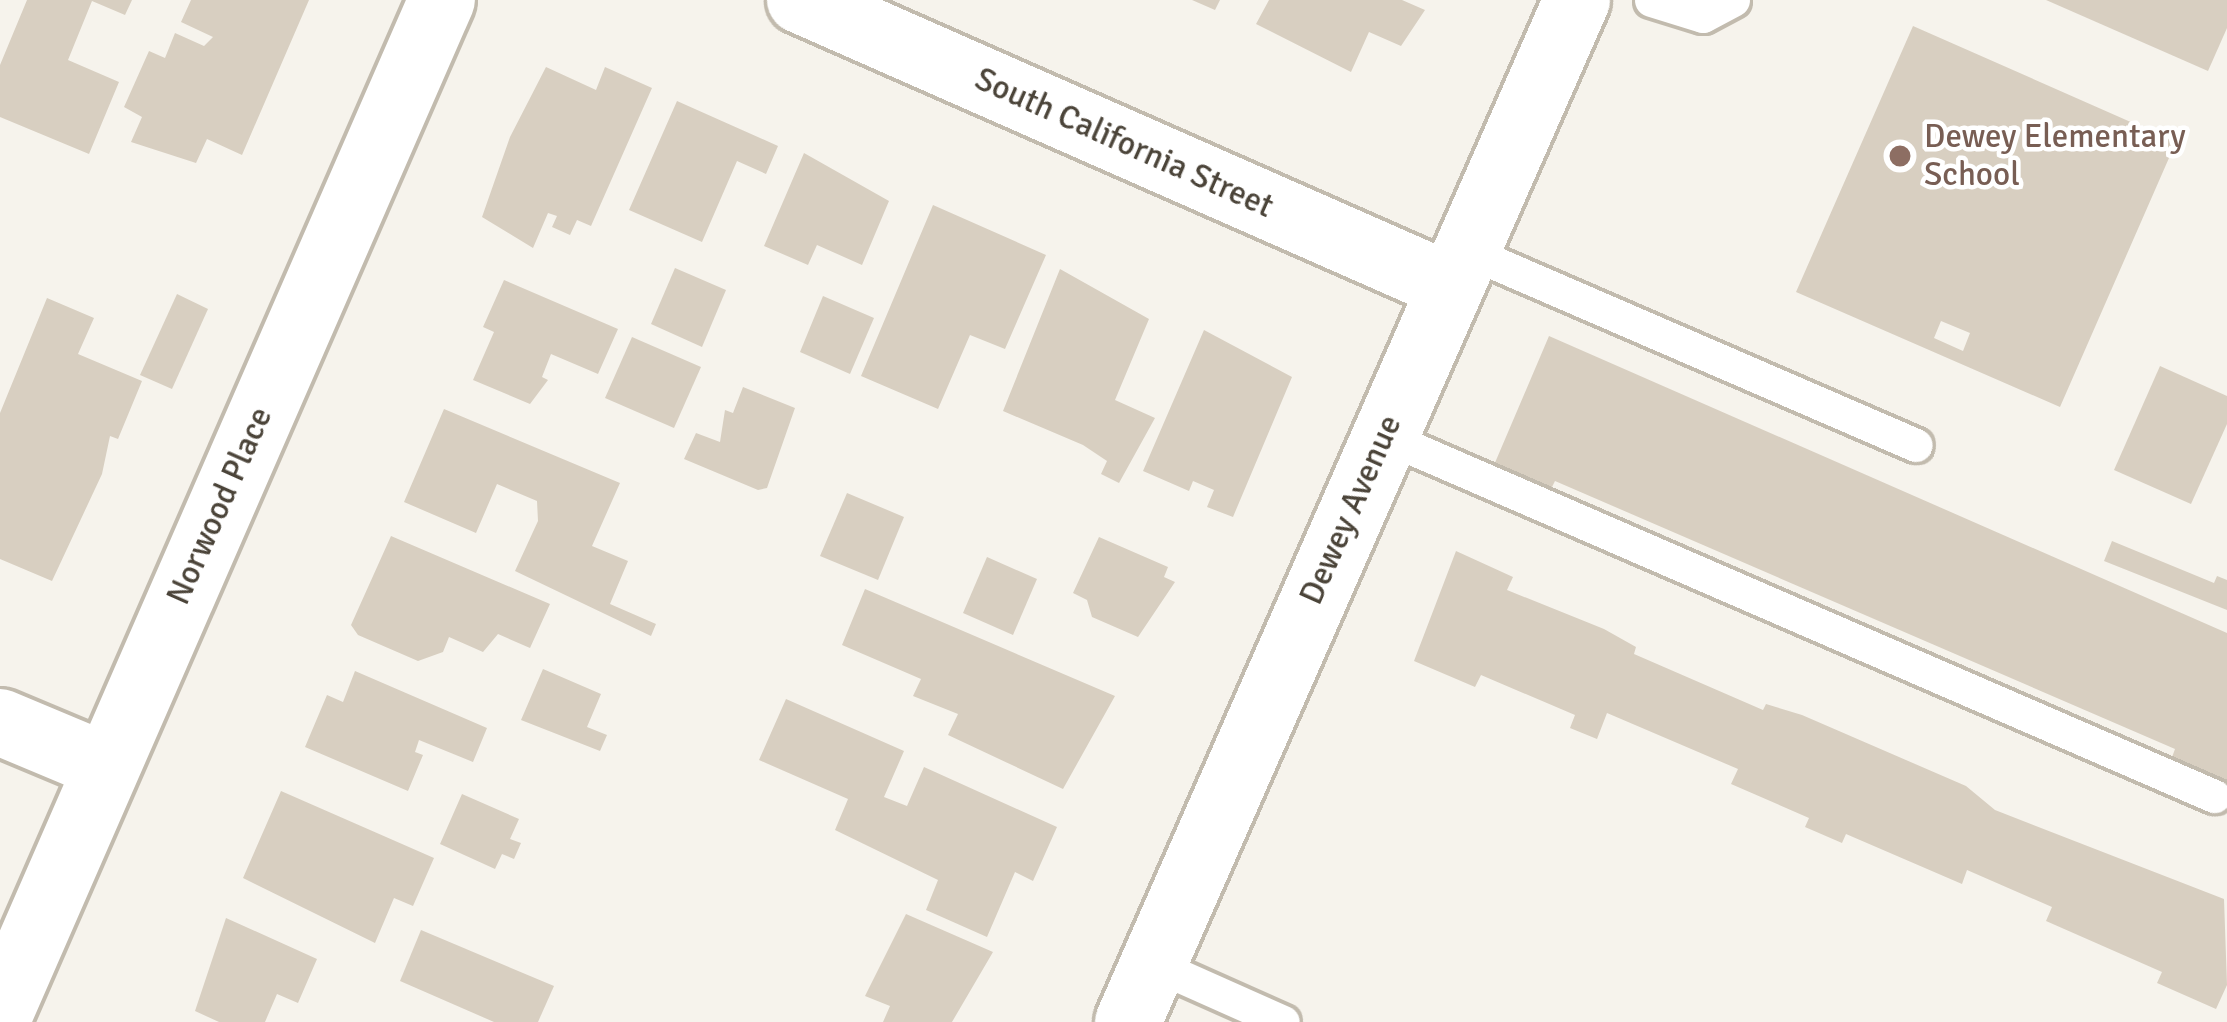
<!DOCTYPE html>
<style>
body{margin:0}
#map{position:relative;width:2227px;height:1022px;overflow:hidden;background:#f6f3ec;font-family:Signika,sans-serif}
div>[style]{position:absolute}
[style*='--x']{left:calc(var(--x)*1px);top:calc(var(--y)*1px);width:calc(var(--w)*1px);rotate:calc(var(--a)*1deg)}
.building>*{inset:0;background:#d8cfc1}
.roads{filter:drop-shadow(3px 0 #c2bbae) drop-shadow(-3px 0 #c2bbae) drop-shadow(0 3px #c2bbae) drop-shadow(0 -3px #c2bbae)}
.lane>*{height:33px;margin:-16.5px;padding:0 16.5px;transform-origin:16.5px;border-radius:16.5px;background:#fff}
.street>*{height:66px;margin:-33px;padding:0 33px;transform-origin:33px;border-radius:33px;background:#fff}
.dots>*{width:33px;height:33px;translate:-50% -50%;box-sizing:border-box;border:6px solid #fff;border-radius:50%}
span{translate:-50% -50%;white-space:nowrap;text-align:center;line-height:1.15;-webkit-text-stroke:9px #fff;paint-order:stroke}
.education-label{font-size:33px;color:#785e54}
.left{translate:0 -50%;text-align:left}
.street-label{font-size:33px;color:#4b4439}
</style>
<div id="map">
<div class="building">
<i style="clip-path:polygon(27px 0,132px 0,125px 15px,92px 1px,68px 60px,119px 82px,89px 154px,0 117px,0 65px)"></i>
<i style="clip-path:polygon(191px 0,309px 0,242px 155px,207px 139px,196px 163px,131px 142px,142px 117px,124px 107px,149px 51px,165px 58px,175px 33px,204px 46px,213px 37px,181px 22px)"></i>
<i style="clip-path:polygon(1192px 0,1220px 0,1215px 10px)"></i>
<i style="clip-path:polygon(1269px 0,1402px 0,1425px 10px,1401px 46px,1369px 32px,1351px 72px,1256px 24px)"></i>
<i style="clip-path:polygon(2046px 0,2227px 0,2227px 28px,2208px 71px)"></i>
<i style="clip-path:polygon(evenodd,1913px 26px,2176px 142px,2060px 407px,1796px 292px,1913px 26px,1941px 321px,1970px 333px,1963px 351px,1934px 338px,1941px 321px)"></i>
<i style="clip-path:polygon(546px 67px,596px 90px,605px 67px,652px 88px,591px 226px,577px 220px,570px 235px,552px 227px,557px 216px,548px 213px,533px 248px,482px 217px,510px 137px)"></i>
<i style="clip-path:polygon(677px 101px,778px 146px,766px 174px,737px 161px,702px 242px,629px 210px)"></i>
<i style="clip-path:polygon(804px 153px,889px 201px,862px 265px,817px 245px,808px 265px,764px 246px)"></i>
<i style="clip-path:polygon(933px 205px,1046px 255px,1005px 349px,970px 335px,938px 409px,861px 376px)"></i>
<i style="clip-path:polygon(675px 268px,726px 290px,702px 347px,651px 324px)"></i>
<i style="clip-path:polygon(1060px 269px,1149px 319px,1115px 400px,1155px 418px,1119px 483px,1101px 474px,1107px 461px,1083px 445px,1003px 411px)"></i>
<i style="clip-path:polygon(504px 280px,618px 329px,598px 374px,551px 354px,542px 377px,548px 380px,530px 404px,473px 380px,494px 332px,483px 327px)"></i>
<i style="clip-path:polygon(177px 294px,208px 309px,172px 389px,140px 375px)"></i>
<i style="clip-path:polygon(823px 296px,874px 318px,850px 374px,800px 352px)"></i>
<i style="clip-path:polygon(47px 298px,94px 318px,78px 354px,142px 381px,118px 439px,110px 436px,102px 474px,52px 581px,0 559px,0 413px)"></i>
<i style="clip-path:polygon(1204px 330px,1292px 377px,1233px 517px,1207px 507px,1214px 490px,1193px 481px,1189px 491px,1143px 471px)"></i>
<i style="clip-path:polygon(1549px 336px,2227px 633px,2227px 784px,2171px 760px,2175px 749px,1555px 481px,1551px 489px,1494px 465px)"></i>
<i style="clip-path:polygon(632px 337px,701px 367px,674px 428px,605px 398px)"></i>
<i style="clip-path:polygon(2160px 366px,2227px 396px,2227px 424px,2191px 504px,2114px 470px)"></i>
<i style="clip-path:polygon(743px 387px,795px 408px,767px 488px,758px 490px,684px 459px,696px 433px,720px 442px,725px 410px,733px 413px)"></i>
<i style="clip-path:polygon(444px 409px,620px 483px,592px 546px,628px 561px,610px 604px,656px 624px,651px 636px,515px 571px,538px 521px,537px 501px,497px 484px,476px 533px,404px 502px)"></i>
<i style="clip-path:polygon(847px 493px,904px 517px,878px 580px,820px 556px)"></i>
<i style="clip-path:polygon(391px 536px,550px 604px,530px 648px,498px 634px,483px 652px,449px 637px,443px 652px,418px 661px,358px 635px,351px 625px)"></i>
<i style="clip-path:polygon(1099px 537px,1168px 567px,1164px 577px,1175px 582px,1138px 637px,1092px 617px,1087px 600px,1073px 593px)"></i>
<i style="clip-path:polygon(2112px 541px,2214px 583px,2217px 576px,2227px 580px,2227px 610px,2104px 561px)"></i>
<i style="clip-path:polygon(1456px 551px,1513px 577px,1507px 590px,1604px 629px,1636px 647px,1634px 654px,1763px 710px,1766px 704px,1802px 715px,1966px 786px,1995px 810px,2224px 899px,2227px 985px,2216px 1009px,2157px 983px,2162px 972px,2046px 921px,2052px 907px,1967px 870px,1962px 884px,1846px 834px,1842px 843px,1805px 827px,1809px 818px,1731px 784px,1738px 769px,1607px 713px,1597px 739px,1570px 728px,1575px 715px,1481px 675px,1475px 687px,1414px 661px)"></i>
<i style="clip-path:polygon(987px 557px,1037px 579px,1013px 635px,963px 613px)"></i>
<i style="clip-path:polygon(865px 589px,1115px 696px,1063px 789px,948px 735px,958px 714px,913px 696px,921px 679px,842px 645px)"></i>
<i style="clip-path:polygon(543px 669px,601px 694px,587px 727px,607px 735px,600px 751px,521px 720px)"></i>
<i style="clip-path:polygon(355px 671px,487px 728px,473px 762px,419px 740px,415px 752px,423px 755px,408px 791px,305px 747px,327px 695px,343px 702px)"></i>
<i style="clip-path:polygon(786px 699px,904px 751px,884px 797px,907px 806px,924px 767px,1057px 827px,1033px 881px,1015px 872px,987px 937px,926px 910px,938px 880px,835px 830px,848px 799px,759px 760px)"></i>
<i style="clip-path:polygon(281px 791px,434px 858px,413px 906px,394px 898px,375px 943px,243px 878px)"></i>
<i style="clip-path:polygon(462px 794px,519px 819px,510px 839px,521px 843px,514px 859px,502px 854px,495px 869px,440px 844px)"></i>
<i style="clip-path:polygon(906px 914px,993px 952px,952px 1022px,883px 1022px,890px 1006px,865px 996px)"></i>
<i style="clip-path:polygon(226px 918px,317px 959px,298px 1003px,277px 994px,265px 1022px,219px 1022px,195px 1011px)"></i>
<i style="clip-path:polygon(421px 930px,554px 986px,538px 1022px,494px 1022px,400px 981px)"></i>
</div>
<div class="roads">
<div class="lane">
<i style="--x:1651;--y:0;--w:54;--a:17.1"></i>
<i style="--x:1703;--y:16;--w:34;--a:-28"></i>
<i style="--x:1465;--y:250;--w:491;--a:23.4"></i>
<i style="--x:1384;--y:436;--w:905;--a:23.45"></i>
<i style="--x:1153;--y:964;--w:142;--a:24"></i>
</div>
<div class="street">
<i style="--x:800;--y:0;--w:709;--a:23.78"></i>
<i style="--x:0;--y:722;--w:114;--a:22.7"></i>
<i style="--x:0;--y:1013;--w:1105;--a:-66.43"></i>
<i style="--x:1128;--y:1022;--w:1116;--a:-66.28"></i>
</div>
</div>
<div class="dots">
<i style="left:1900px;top:156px;background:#8d6e63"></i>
</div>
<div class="education-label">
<span class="left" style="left:1924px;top:156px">Dewey Elementary<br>School</span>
</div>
<div class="street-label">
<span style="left:1124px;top:143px;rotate:24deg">South California Street</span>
<span style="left:220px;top:506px;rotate:-66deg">Norwood Place</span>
<span style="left:1351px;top:510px;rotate:-66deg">Dewey Avenue</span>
</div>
</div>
